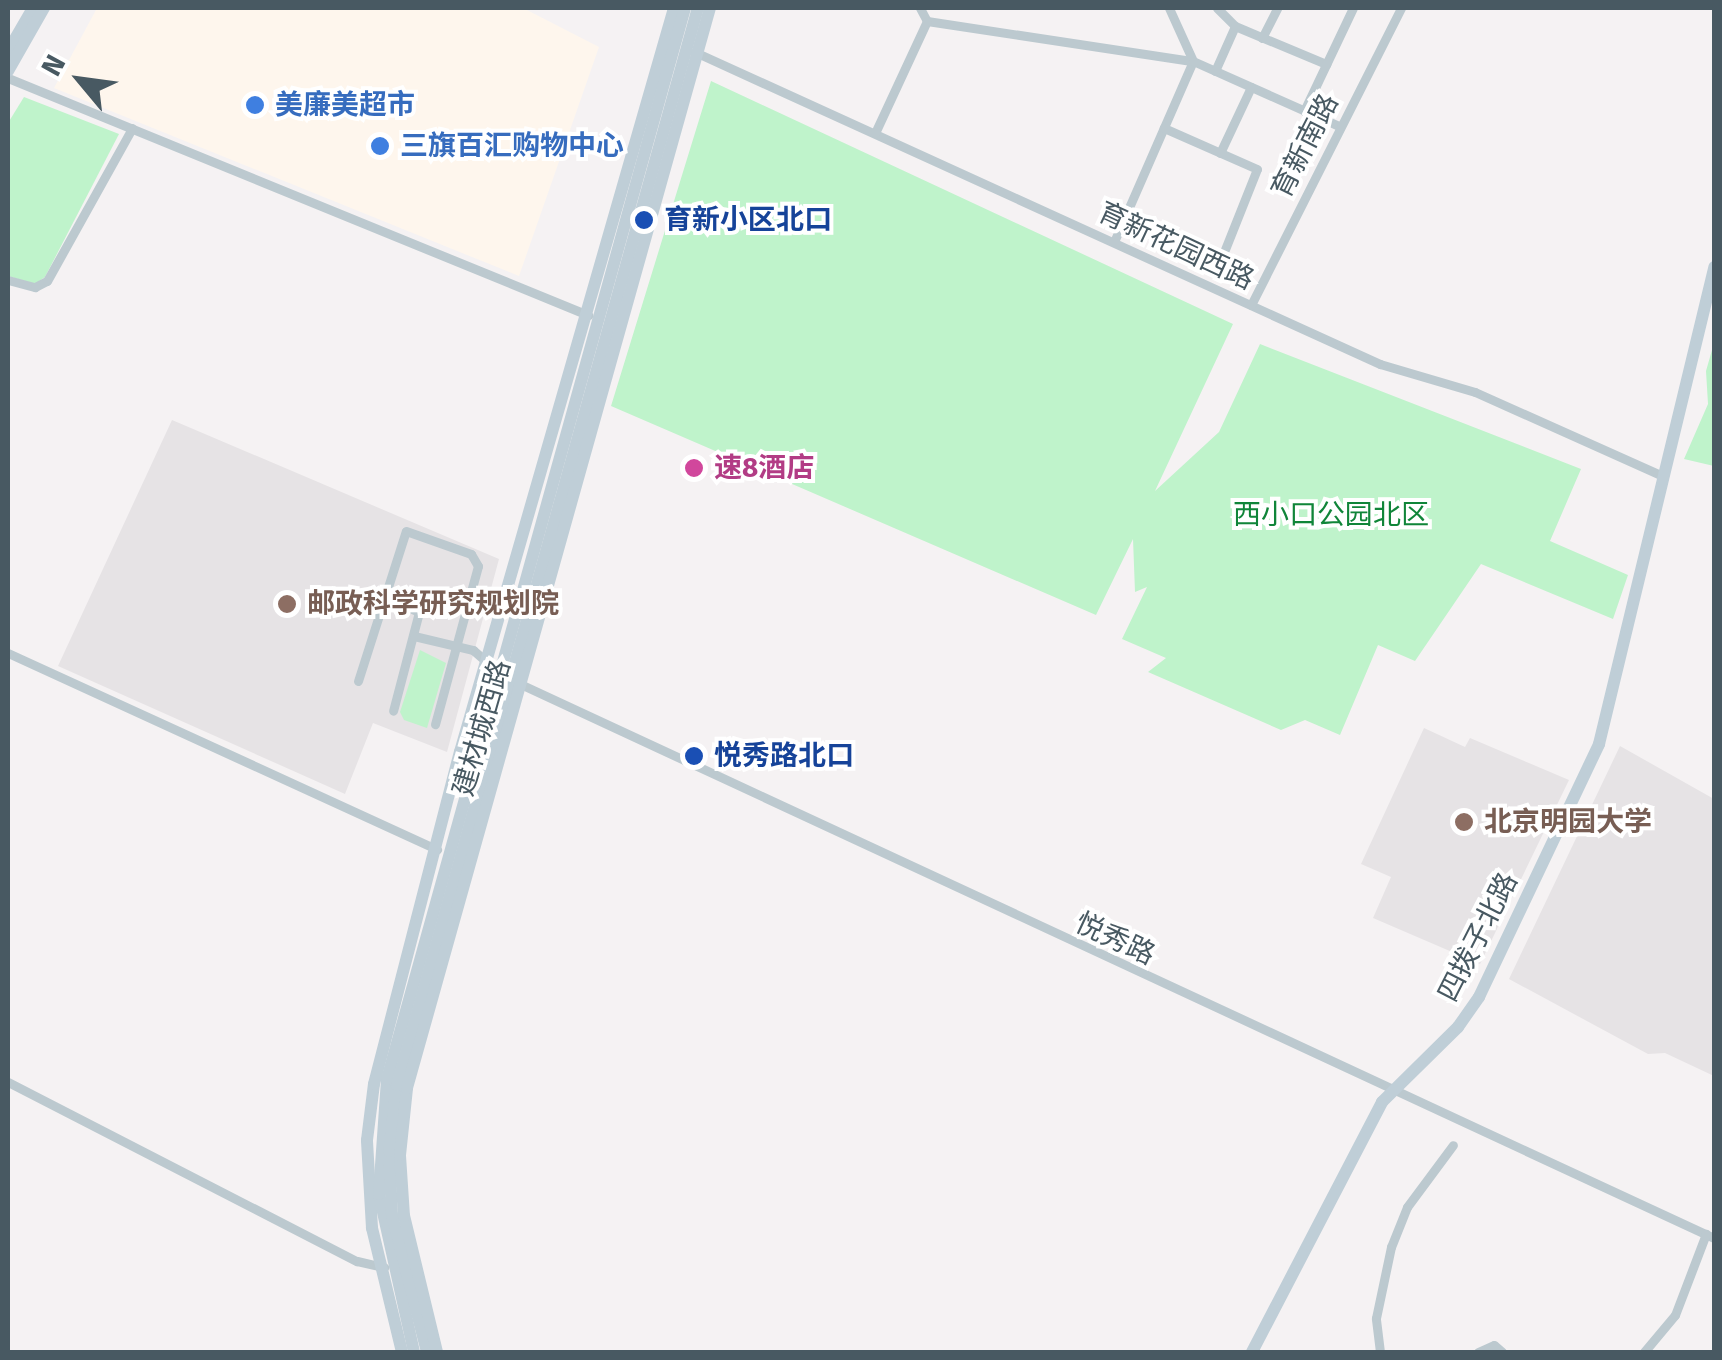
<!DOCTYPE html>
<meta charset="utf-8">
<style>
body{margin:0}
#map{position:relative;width:1722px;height:1360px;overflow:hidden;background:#f5f2f3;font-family:"Fira Sans","Noto Sans SC",sans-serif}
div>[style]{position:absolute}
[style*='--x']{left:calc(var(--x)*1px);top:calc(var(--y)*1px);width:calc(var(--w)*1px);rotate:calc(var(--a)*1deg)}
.commercial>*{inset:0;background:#fef6ed}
.education>*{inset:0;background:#e6e3e5}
.green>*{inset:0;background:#bff3cb}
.street>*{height:9px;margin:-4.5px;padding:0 4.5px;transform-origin:4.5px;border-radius:4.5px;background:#bcc9cf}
.secondary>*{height:12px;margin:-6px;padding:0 6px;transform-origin:6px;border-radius:6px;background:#bfced7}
.dots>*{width:28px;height:28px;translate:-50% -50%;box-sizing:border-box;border:5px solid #fff;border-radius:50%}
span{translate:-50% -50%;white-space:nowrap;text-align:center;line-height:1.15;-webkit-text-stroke:8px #fff;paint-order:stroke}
.shop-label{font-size:28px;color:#366cbe;font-weight:700}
.left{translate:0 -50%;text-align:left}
.street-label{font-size:28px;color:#485962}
.transit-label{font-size:28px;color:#164399;font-weight:700}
.hotel-label{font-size:28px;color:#b23c85;font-weight:700}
.park-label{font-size:28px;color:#108539}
.education-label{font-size:28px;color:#785e54;font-weight:700}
.frame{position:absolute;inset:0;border:10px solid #485962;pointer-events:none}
.north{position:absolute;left:30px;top:30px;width:100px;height:100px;-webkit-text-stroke:8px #fff;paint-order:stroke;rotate:299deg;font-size:28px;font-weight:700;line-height:40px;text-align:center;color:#485962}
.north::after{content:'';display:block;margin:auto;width:35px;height:45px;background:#485962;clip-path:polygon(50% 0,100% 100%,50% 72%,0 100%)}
</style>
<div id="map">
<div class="commercial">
<i style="clip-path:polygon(97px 8px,523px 8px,599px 47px,519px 276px,54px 88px)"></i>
</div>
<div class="education">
<i style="clip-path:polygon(172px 420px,499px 559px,447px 752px,373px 723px,345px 794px,58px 666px)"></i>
<i style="clip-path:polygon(1424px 728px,1465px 747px,1470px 738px,1569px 780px,1480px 964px,1373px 918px,1391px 877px,1361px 864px)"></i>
<i style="clip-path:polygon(1620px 746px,1714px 799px,1714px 1076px,1665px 1053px,1648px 1054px,1509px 979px)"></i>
</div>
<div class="green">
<i style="clip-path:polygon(711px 81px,1233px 324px,1155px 491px,1219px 432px,1260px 344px,1581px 469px,1550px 541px,1628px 575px,1613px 619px,1481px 564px,1415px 661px,1378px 645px,1340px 735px,1305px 720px,1281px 730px,1148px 672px,1166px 658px,1122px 639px,1147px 587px,1135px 592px,1133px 539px,1096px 615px,611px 406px)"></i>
<i style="clip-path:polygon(24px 97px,119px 134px,45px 277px,35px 284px,8px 276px,8px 123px)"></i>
<i style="clip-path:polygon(1714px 343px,1714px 466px,1684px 459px,1708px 404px,1706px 371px)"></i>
<i style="clip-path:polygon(420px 650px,446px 663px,427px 728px,404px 720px,400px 712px)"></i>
</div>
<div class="street">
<i style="--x:920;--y:8;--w:15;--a:62"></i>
<i style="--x:927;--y:21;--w:269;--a:8.6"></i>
<i style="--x:1193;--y:61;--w:197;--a:113.6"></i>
<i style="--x:1169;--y:8;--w:58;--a:65.6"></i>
<i style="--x:1193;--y:61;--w:160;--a:24"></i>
<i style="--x:1217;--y:8;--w:25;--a:45"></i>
<i style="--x:1235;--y:26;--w:99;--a:22.7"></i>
<i style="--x:1262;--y:38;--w:34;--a:-63"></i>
<i style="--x:695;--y:52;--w:753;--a:24.49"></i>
<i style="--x:1380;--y:364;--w:99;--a:16.4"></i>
<i style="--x:1475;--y:392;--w:206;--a:24.1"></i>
<i style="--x:1215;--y:71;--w:49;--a:-66"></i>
<i style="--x:8;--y:78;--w:627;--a:22.23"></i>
<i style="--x:1304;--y:111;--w:114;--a:-64.6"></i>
<i style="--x:875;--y:133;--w:123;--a:-65.1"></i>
<i style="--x:1220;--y:153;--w:73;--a:-64.8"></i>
<i style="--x:1123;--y:223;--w:105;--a:24.9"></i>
<i style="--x:1218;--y:267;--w:105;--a:-68.3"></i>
<i style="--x:1257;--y:169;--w:102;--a:-156.2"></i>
<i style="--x:8;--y:280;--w:28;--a:15"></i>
<i style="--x:35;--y:287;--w:13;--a:-27"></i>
<i style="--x:47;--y:281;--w:175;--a:-60.9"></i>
<i style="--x:1251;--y:305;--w:333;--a:-63.2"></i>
<i style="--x:381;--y:596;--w:41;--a:22.8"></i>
<i style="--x:419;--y:612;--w:102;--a:104.7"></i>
<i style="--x:414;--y:636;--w:61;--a:13.3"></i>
<i style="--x:473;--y:650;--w:38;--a:41"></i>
<i style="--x:8;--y:653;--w:472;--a:24.6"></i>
<i style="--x:358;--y:681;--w:157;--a:-72.3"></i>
<i style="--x:406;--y:531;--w:69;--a:19.5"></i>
<i style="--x:471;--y:554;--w:14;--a:60"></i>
<i style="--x:478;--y:566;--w:164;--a:105.2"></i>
<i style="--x:516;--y:682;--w:1321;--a:24.9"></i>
<i style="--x:8;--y:1082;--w:392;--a:27.2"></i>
<i style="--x:357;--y:1261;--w:28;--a:13"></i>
<i style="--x:1380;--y:1352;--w:34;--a:-97"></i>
<i style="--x:1376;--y:1318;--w:73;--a:-78.1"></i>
<i style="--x:1391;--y:1247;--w:43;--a:-68.2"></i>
<i style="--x:1407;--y:1207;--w:77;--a:-53.4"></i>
<i style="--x:1478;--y:1352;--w:17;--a:-24"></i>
<i style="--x:1494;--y:1345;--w:11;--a:41"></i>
<i style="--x:1644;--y:1352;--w:48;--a:-50"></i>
<i style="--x:1675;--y:1315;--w:87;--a:-69.1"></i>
</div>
<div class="secondary">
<i style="--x:8;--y:51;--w:50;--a:-59.8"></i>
<i style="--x:8;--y:71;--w:73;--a:-60.3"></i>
<i style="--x:402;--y:1352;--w:128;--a:-103.6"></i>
<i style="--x:372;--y:1228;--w:88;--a:-93.3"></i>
<i style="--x:367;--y:1140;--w:56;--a:-82.9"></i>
<i style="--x:374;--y:1084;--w:343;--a:-75.5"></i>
<i style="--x:460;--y:752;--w:774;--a:-73.95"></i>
<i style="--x:414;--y:1352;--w:162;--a:-102.5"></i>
<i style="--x:379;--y:1194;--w:115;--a:-86"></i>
<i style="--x:387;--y:1079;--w:1112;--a:-74.45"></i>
<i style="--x:427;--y:1352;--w:141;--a:-104.3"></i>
<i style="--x:392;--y:1215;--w:64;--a:-92.7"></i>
<i style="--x:389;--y:1151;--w:66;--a:-83.1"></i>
<i style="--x:397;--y:1085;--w:1118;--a:-74.39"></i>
<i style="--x:437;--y:1352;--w:140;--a:-103.6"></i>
<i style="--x:404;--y:1216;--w:61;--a:-93.8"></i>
<i style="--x:400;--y:1155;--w:67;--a:-84"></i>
<i style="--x:407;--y:1088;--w:1122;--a:-74.33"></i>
<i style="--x:1252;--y:1352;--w:282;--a:-62.5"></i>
<i style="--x:1382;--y:1102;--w:107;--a:-44.6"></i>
<i style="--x:1458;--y:1027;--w:37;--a:-55"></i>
<i style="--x:1479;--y:997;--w:280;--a:-64.6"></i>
<i style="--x:1599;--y:744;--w:491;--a:-76.4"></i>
</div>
<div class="dots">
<i style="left:255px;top:105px;background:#3f7fe0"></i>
<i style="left:380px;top:146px;background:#3f7fe0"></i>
<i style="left:644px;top:220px;background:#1a4fb4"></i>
<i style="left:694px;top:468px;background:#d1479c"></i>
<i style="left:287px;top:604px;background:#8d6e63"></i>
<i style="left:694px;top:756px;background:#1a4fb4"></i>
<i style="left:1464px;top:822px;background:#8d6e63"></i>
</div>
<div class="shop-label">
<span class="left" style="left:275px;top:105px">美廉美超市</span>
<span class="left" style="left:400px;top:146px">三旗百汇购物中心</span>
</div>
<div class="street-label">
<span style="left:1305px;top:146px;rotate:-63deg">育新南路</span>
<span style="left:1176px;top:246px;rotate:25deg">育新花园西路</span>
<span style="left:482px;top:728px;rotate:-74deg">建材城西路</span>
<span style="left:1478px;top:937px;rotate:-63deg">四拨子北路</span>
<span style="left:1115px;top:939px;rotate:25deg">悦秀路</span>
</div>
<div class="transit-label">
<span class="left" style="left:664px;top:220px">育新小区北口</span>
<span class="left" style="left:714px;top:756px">悦秀路北口</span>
</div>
<div class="hotel-label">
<span class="left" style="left:714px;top:468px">速8酒店</span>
</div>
<div class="park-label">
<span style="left:1331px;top:515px">西小口公园北区</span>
</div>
<div class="education-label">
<span class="left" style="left:307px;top:604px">邮政科学研究规划院</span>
<span class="left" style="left:1484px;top:822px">北京明园大学</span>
</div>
<div class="frame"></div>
<div class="north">N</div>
</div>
